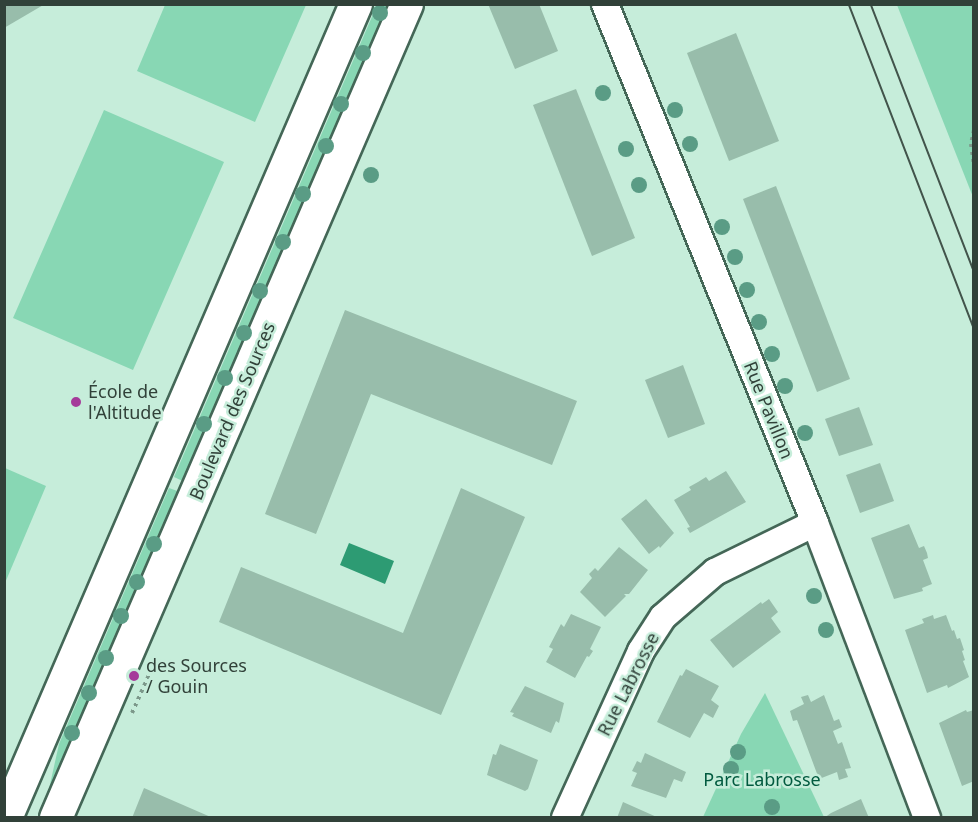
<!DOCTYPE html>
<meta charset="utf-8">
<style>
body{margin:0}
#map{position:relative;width:978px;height:822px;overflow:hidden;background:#c6edda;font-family:"Noto Sans",sans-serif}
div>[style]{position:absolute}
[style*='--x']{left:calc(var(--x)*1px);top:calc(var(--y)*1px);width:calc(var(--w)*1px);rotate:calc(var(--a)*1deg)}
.green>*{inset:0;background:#88d7b4}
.water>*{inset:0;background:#2d9b73}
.building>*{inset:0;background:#98bdab}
.path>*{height:4px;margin-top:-2px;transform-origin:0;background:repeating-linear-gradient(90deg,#7c988a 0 3px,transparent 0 7.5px)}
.roads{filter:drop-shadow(2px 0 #446757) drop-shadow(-2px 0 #446757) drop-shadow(0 2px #446757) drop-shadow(0 -2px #446757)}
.minor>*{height:26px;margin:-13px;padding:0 13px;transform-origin:13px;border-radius:13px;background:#fff}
.tertiary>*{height:32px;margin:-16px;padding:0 16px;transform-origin:16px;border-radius:16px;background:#fff}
.tram>*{height:1.5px;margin:-0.75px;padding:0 0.75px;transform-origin:0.75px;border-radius:0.75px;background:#42544b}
.trees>*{width:16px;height:16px;margin:-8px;border-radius:50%;background:#5a9c85}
.dots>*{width:16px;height:16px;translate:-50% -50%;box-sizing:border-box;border:3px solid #c6edda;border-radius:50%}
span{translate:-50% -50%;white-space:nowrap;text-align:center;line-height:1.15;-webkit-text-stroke:5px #c6edda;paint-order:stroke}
.poi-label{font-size:18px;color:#314139}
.left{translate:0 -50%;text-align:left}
.street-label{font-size:18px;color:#314139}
.park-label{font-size:18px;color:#015a3f}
.frame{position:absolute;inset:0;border:6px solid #314139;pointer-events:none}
</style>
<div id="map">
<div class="green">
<i style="clip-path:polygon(165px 5px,306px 5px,255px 122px,137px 71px)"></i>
<i style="clip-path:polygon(377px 5px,391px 5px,187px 483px,174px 477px)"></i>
<i style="clip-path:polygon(897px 5px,973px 5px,973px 197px)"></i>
<i style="clip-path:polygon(104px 110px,224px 162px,133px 370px,13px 318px)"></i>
<i style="clip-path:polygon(5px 468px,46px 486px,5px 583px)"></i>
<i style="clip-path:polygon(169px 488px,183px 493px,51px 799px,47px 798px,59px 744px)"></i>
<i style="clip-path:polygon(765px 693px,824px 817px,703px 817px,741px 734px)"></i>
</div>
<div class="water">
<i style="clip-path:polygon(349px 543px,394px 561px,385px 584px,340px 565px)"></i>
</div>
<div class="building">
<i style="clip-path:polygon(4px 4px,45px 4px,4px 28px)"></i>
<i style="clip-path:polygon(488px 4px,539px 4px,558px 51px,515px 69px)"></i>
<i style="clip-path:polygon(736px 33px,779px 141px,729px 161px,687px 53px)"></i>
<i style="clip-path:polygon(576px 89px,635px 238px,592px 256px,533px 105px)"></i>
<i style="clip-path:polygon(776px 186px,850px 379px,817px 392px,743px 199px)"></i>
<i style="clip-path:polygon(345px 310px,577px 401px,552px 465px,371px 394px,316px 534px,265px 514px)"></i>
<i style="clip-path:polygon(683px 365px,705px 424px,668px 438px,645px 380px)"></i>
<i style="clip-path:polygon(859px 407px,873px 445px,839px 456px,825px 419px)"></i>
<i style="clip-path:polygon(880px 463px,894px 501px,860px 513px,846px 475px)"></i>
<i style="clip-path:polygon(726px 471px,746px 502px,690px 533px,687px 528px,690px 527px,674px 500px,691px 490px,689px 487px,698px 482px,706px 477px,709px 481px)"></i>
<i style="clip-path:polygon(461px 488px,525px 517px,441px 715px,219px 622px,241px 567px,403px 633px)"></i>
<i style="clip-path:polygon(646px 499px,674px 533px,660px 548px,659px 546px,649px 554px,621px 519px)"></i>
<i style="clip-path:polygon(909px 524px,919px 548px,924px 546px,927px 553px,928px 558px,923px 560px,932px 584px,922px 588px,923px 591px,894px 599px,871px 538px)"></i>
<i style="clip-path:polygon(619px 547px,648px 570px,629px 594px,624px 594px,626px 596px,605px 617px,580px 592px,592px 578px,589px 574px,595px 568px,598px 571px)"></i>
<i style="clip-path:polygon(769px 599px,778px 612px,771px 618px,781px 632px,733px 668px,710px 640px,761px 602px,762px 604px)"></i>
<i style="clip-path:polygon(571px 614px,601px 627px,590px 649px,593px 651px,589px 657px,587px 656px,575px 678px,546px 662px,553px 649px,549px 647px,561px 624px,564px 627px)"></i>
<i style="clip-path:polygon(933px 615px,934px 619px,946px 615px,952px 631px,954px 630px,957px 639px,960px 638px,964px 650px,962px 651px,965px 660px,963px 661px,969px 677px,948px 688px,947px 685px,927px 693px,905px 630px,924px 623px,922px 619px)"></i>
<i style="clip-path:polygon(686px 669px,719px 686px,711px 700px,719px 706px,713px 718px,704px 713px,690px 738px,657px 722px,680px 675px,682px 676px)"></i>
<i style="clip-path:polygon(525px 686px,564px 703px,559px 723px,556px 721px,551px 733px,512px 716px,514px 713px,510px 712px)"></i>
<i style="clip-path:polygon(808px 695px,811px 702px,824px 695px,834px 721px,839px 719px,842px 727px,833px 731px,838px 744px,842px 742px,851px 768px,845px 769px,848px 777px,839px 780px,837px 772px,819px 779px,797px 720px,793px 721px,790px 711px,804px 704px,801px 697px)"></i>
<i style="clip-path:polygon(966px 710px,967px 712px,974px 710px,974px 781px,962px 786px,939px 723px)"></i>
<i style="clip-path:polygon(500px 744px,538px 760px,528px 789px,525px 791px,487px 775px,493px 754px,496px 755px)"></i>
<i style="clip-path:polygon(645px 753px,686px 772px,682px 782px,674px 779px,666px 798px,631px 786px,637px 773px,632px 771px,637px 761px,641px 763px)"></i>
<i style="clip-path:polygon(144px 788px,213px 818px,132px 818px)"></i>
<i style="clip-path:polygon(861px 799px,869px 818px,824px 818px,831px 813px)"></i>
<i style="clip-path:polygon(623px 802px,659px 818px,617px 818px)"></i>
</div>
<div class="path">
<i style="--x:974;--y:130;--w:14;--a:102"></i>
<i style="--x:971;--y:144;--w:21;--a:82"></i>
<i style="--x:132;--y:713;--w:49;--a:-66"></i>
</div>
<div class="roads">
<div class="minor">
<i style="--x:605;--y:4;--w:560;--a:67.97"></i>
<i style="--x:815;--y:523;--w:316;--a:69.2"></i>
<i style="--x:565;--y:818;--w:183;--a:-65.5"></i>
<i style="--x:641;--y:651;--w:40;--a:-57.1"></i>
<i style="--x:663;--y:617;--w:69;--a:-40.9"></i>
<i style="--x:715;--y:572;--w:111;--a:-26.1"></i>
</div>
<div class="tertiary">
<i style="--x:6;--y:818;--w:886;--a:-66.73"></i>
<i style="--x:56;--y:818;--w:886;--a:-66.67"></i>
</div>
</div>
<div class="tram">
<i style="--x:849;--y:4;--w:347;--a:68.9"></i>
<i style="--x:871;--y:4;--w:286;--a:68.9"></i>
</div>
<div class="trees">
<i style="left:380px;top:13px"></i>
<i style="left:363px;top:53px"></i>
<i style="left:603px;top:93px"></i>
<i style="left:341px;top:104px"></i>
<i style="left:675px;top:110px"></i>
<i style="left:690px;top:144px"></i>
<i style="left:326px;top:146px"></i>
<i style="left:626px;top:149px"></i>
<i style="left:371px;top:175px"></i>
<i style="left:639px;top:185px"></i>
<i style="left:303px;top:194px"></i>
<i style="left:722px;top:227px"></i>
<i style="left:283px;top:242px"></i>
<i style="left:735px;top:257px"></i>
<i style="left:747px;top:290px"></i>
<i style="left:260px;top:291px"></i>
<i style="left:759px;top:322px"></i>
<i style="left:244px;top:333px"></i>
<i style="left:772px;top:354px"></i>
<i style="left:225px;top:378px"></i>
<i style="left:785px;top:386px"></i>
<i style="left:204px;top:424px"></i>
<i style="left:805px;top:433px"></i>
<i style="left:154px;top:544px"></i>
<i style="left:137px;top:582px"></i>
<i style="left:814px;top:596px"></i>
<i style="left:121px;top:616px"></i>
<i style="left:826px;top:630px"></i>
<i style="left:106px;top:658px"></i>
<i style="left:89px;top:693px"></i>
<i style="left:72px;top:733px"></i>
<i style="left:738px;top:752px"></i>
<i style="left:731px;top:769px"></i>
<i style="left:772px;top:807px"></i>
</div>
<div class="dots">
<i style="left:76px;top:402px;background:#a53a9a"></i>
<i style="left:134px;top:676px;background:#a53a9a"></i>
</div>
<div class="poi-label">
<span class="left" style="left:88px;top:402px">École de<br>l'Altitude</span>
<span class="left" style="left:146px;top:676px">des Sources<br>/ Gouin</span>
</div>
<div class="street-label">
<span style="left:769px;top:410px;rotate:68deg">Rue Pavillon</span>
<span style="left:232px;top:411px;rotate:-67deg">Boulevard des Sources</span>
<span style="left:628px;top:684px;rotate:-63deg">Rue Labrosse</span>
</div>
<div class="park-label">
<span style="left:762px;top:779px">Parc Labrosse</span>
</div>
<div class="frame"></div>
</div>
